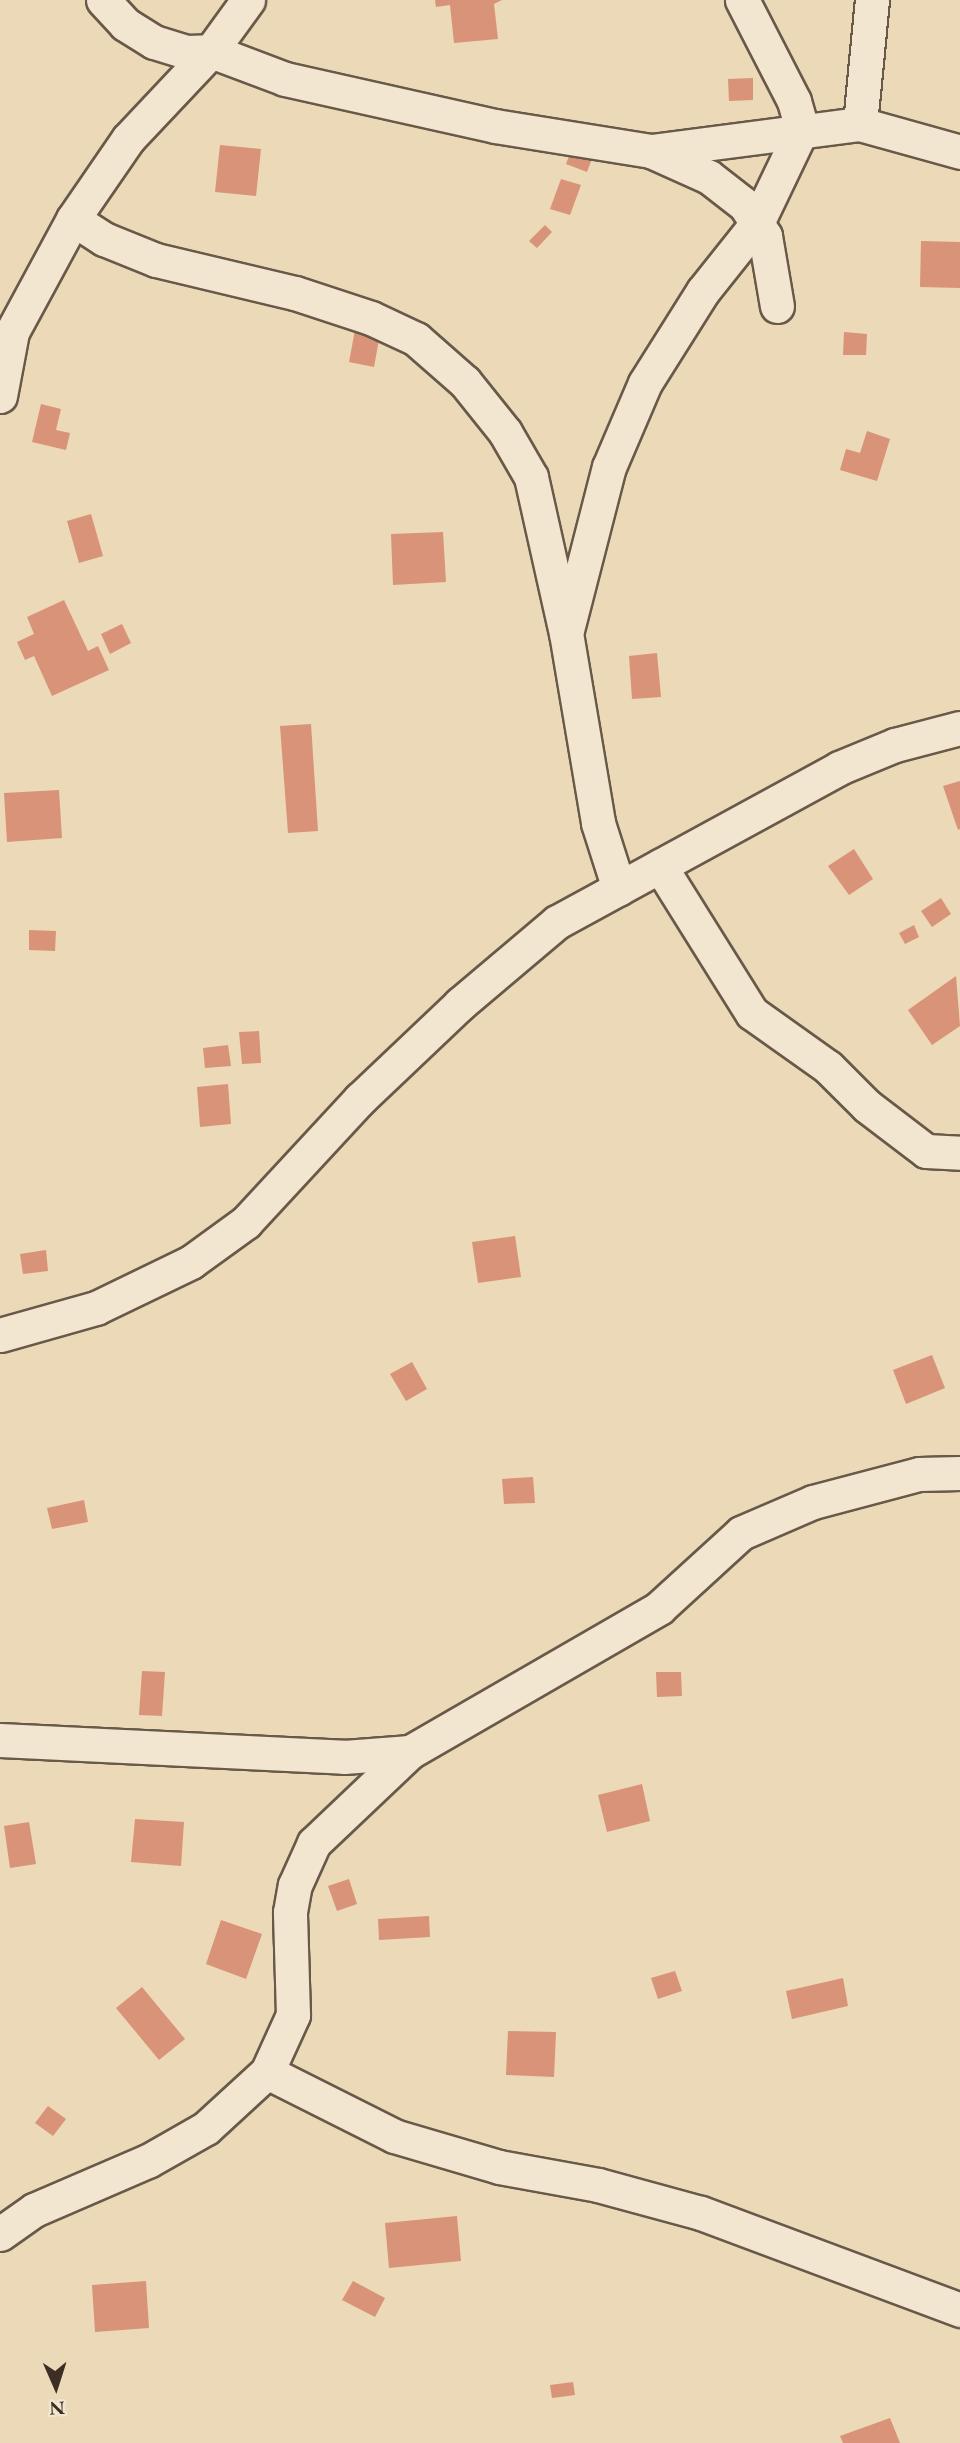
<!DOCTYPE html>
<style>
body{margin:0}
#map{position:relative;width:960px;height:2443px;overflow:hidden;background:#ebd9b7;font-family:"EB Garamond",serif}
div>[style]{position:absolute}
[style*='--x']{left:calc(var(--x)*1px);top:calc(var(--y)*1px);width:calc(var(--w)*1px);rotate:calc(var(--a)*1deg)}
.building>*{inset:0;background:#d99378}
.roads{filter:drop-shadow(2px 0 #685949) drop-shadow(-2px 0 #685949) drop-shadow(0 2px #685949) drop-shadow(0 -2px #685949)}
.minor>*{height:33px;margin:-16.5px;padding:0 16.5px;transform-origin:16.5px;border-radius:16.5px;background:#f2e6d0}
span{translate:-50% -50%;white-space:nowrap;text-align:center;line-height:1.15;-webkit-text-stroke:6px #f2e6d0;paint-order:stroke}
.north{position:absolute;left:21px;top:2352px;width:70px;height:70px;-webkit-text-stroke:5px #f2e6d0;paint-order:stroke;rotate:177deg;font-size:19px;font-weight:700;line-height:28px;text-align:center;color:#3c2e24}
.north::after{content:'';display:block;margin:auto;width:24px;height:32px;background:#3c2e24;clip-path:polygon(50% 0,100% 100%,50% 72%,0 100%)}
</style>
<div id="map">
<div class="building">
<i style="clip-path:polygon(435px 0,502px 0,494px 4px,498px 39px,454px 43px,450px 5px,436px 7px)"></i>
<i style="clip-path:polygon(753px 78px,753px 100px,729px 101px,728px 79px)"></i>
<i style="clip-path:polygon(220px 145px,261px 149px,256px 196px,215px 192px)"></i>
<i style="clip-path:polygon(572px 148px,593px 156px,587px 172px,566px 164px)"></i>
<i style="clip-path:polygon(561px 179px,581px 185px,570px 215px,550px 209px)"></i>
<i style="clip-path:polygon(545px 225px,552px 232px,537px 248px,529px 241px)"></i>
<i style="clip-path:polygon(921px 241px,960px 242px,960px 288px,920px 287px)"></i>
<i style="clip-path:polygon(355px 330px,380px 334px,374px 367px,349px 362px)"></i>
<i style="clip-path:polygon(844px 332px,867px 334px,866px 355px,843px 355px)"></i>
<i style="clip-path:polygon(41px 404px,61px 409px,56px 430px,70px 433px,66px 450px,32px 442px)"></i>
<i style="clip-path:polygon(867px 431px,890px 439px,877px 481px,840px 470px,846px 449px,860px 453px)"></i>
<i style="clip-path:polygon(91px 514px,103px 556px,79px 563px,67px 521px)"></i>
<i style="clip-path:polygon(443px 532px,446px 582px,393px 585px,391px 534px)"></i>
<i style="clip-path:polygon(64px 600px,88px 651px,98px 646px,109px 670px,52px 696px,34px 656px,25px 660px,17px 642px,34px 634px,27px 617px)"></i>
<i style="clip-path:polygon(122px 624px,131px 643px,110px 654px,101px 634px)"></i>
<i style="clip-path:polygon(657px 653px,661px 697px,632px 699px,629px 656px)"></i>
<i style="clip-path:polygon(311px 724px,318px 831px,288px 833px,280px 726px)"></i>
<i style="clip-path:polygon(960px 781px,960px 829px,958px 830px,943px 786px)"></i>
<i style="clip-path:polygon(59px 790px,62px 838px,7px 842px,4px 793px)"></i>
<i style="clip-path:polygon(854px 849px,873px 879px,849px 895px,828px 866px)"></i>
<i style="clip-path:polygon(941px 898px,951px 914px,932px 927px,921px 911px)"></i>
<i style="clip-path:polygon(914px 925px,919px 937px,905px 944px,899px 933px)"></i>
<i style="clip-path:polygon(29px 930px,56px 931px,55px 951px,29px 950px)"></i>
<i style="clip-path:polygon(956px 976px,960px 1026px,932px 1045px,908px 1010px)"></i>
<i style="clip-path:polygon(259px 1031px,261px 1063px,242px 1064px,239px 1032px)"></i>
<i style="clip-path:polygon(228px 1045px,231px 1066px,205px 1068px,203px 1048px)"></i>
<i style="clip-path:polygon(228px 1084px,231px 1124px,200px 1127px,197px 1087px)"></i>
<i style="clip-path:polygon(515px 1236px,521px 1277px,478px 1283px,472px 1242px)"></i>
<i style="clip-path:polygon(46px 1250px,48px 1271px,23px 1274px,20px 1254px)"></i>
<i style="clip-path:polygon(932px 1355px,945px 1388px,906px 1404px,893px 1370px)"></i>
<i style="clip-path:polygon(412px 1362px,427px 1389px,406px 1401px,390px 1374px)"></i>
<i style="clip-path:polygon(533px 1477px,535px 1503px,504px 1504px,502px 1479px)"></i>
<i style="clip-path:polygon(84px 1500px,88px 1522px,52px 1529px,47px 1508px)"></i>
<i style="clip-path:polygon(142px 1671px,165px 1672px,162px 1716px,139px 1715px)"></i>
<i style="clip-path:polygon(656px 1672px,681px 1672px,682px 1696px,657px 1697px)"></i>
<i style="clip-path:polygon(642px 1784px,650px 1821px,607px 1832px,598px 1795px)"></i>
<i style="clip-path:polygon(135px 1819px,184px 1822px,181px 1866px,131px 1862px)"></i>
<i style="clip-path:polygon(29px 1822px,36px 1864px,10px 1868px,4px 1826px)"></i>
<i style="clip-path:polygon(349px 1879px,357px 1904px,337px 1911px,328px 1886px)"></i>
<i style="clip-path:polygon(429px 1916px,430px 1937px,379px 1940px,378px 1919px)"></i>
<i style="clip-path:polygon(221px 1920px,262px 1934px,246px 1979px,206px 1964px)"></i>
<i style="clip-path:polygon(675px 1971px,682px 1991px,658px 1999px,651px 1978px)"></i>
<i style="clip-path:polygon(843px 1978px,848px 2006px,792px 2019px,786px 1991px)"></i>
<i style="clip-path:polygon(142px 1987px,185px 2039px,159px 2060px,116px 2008px)"></i>
<i style="clip-path:polygon(508px 2031px,556px 2032px,554px 2077px,506px 2075px)"></i>
<i style="clip-path:polygon(48px 2106px,66px 2119px,53px 2136px,35px 2123px)"></i>
<i style="clip-path:polygon(457px 2216px,461px 2261px,389px 2268px,385px 2223px)"></i>
<i style="clip-path:polygon(146px 2281px,149px 2328px,95px 2332px,92px 2285px)"></i>
<i style="clip-path:polygon(353px 2281px,385px 2298px,375px 2317px,342px 2300px)"></i>
<i style="clip-path:polygon(573px 2382px,575px 2395px,552px 2398px,550px 2385px)"></i>
<i style="clip-path:polygon(890px 2418px,900px 2443px,843px 2443px,840px 2436px)"></i>
</div>
<div class="roads">
<div class="minor">
<i style="--x:103;--y:0;--w:33;--a:47"></i>
<i style="--x:125;--y:24;--w:34;--a:32"></i>
<i style="--x:154;--y:42;--w:34;--a:17"></i>
<i style="--x:186;--y:52;--w:25;--a:-2"></i>
<i style="--x:211;--y:51;--w:79;--a:20.7"></i>
<i style="--x:285;--y:79;--w:215;--a:12.6"></i>
<i style="--x:495;--y:126;--w:158;--a:9.1"></i>
<i style="--x:651;--y:151;--w:211;--a:-7.4"></i>
<i style="--x:860;--y:124;--w:104;--a:15.6"></i>
<i style="--x:860;--y:124;--w:125;--a:-84.5"></i>
<i style="--x:653;--y:152;--w:61;--a:24.1"></i>
<i style="--x:709;--y:177;--w:46;--a:37.9"></i>
<i style="--x:745;--y:205;--w:37;--a:57"></i>
<i style="--x:765;--y:236;--w:71;--a:80.3"></i>
<i style="--x:73;--y:219;--w:37;--a:33"></i>
<i style="--x:104;--y:239;--w:56;--a:22"></i>
<i style="--x:156;--y:260;--w:143;--a:13.4"></i>
<i style="--x:295;--y:293;--w:80;--a:18.2"></i>
<i style="--x:371;--y:318;--w:50;--a:25"></i>
<i style="--x:416;--y:339;--w:65;--a:41.3"></i>
<i style="--x:465;--y:382;--w:64;--a:51.3"></i>
<i style="--x:505;--y:432;--w:52;--a:60"></i>
<i style="--x:531;--y:477;--w:160;--a:77.4"></i>
<i style="--x:566;--y:633;--w:193;--a:80.4"></i>
<i style="--x:598;--y:823;--w:69;--a:72.3"></i>
<i style="--x:0;--y:396;--w:65;--a:-79.4"></i>
<i style="--x:12;--y:332;--w:128;--a:-61.6"></i>
<i style="--x:73;--y:219;--w:97;--a:-55.5"></i>
<i style="--x:128;--y:139;--w:121;--a:-46.7"></i>
<i style="--x:211;--y:51;--w:63;--a:-54"></i>
<i style="--x:567;--y:630;--w:168;--a:-75.6"></i>
<i style="--x:609;--y:467;--w:91;--a:-66.8"></i>
<i style="--x:645;--y:383;--w:109;--a:-57.8"></i>
<i style="--x:703;--y:291;--w:87;--a:-51.5"></i>
<i style="--x:757;--y:223;--w:104;--a:-64.4"></i>
<i style="--x:802;--y:129;--w:29;--a:-106"></i>
<i style="--x:794;--y:101;--w:114;--a:-117.2"></i>
<i style="--x:660;--y:866;--w:173;--a:58"></i>
<i style="--x:752;--y:1013;--w:93;--a:35.4"></i>
<i style="--x:828;--y:1067;--w:55;--a:45"></i>
<i style="--x:867;--y:1106;--w:74;--a:37.3"></i>
<i style="--x:926;--y:1151;--w:34;--a:3"></i>
<i style="--x:0;--y:1335;--w:100;--a:-15.7"></i>
<i style="--x:96;--y:1308;--w:106;--a:-25.8"></i>
<i style="--x:191;--y:1262;--w:68;--a:-36"></i>
<i style="--x:246;--y:1222;--w:168;--a:-47.2"></i>
<i style="--x:360;--y:1099;--w:138;--a:-43.5"></i>
<i style="--x:460;--y:1004;--w:127;--a:-40.2"></i>
<i style="--x:557;--y:922;--w:321;--a:-28.6"></i>
<i style="--x:839;--y:768;--w:61;--a:-22.3"></i>
<i style="--x:895;--y:745;--w:67;--a:-14.7"></i>
<i style="--x:0;--y:1740;--w:344;--a:2.8"></i>
<i style="--x:344;--y:1757;--w:66;--a:-4.3"></i>
<i style="--x:410;--y:1752;--w:288;--a:-30"></i>
<i style="--x:659;--y:1608;--w:111;--a:-42.4"></i>
<i style="--x:741;--y:1533;--w:78;--a:-23.3"></i>
<i style="--x:813;--y:1502;--w:110;--a:-14.8"></i>
<i style="--x:919;--y:1474;--w:41;--a:-1.4"></i>
<i style="--x:267;--y:2072;--w:142;--a:26.7"></i>
<i style="--x:394;--y:2136;--w:109;--a:16.4"></i>
<i style="--x:499;--y:2167;--w:101;--a:10.3"></i>
<i style="--x:598;--y:2185;--w:107;--a:15.2"></i>
<i style="--x:701;--y:2213;--w:277;--a:20.5"></i>
<i style="--x:0;--y:2234;--w:42;--a:-35.2"></i>
<i style="--x:34;--y:2210;--w:124;--a:-23.3"></i>
<i style="--x:148;--y:2161;--w:67;--a:-29.6"></i>
<i style="--x:206;--y:2128;--w:83;--a:-42.6"></i>
<i style="--x:267;--y:2072;--w:63;--a:-65.5"></i>
<i style="--x:293;--y:2015;--w:103;--a:-91.7"></i>
<i style="--x:290;--y:1912;--w:27;--a:-80"></i>
<i style="--x:295;--y:1885;--w:46;--a:-65.7"></i>
<i style="--x:314;--y:1843;--w:132;--a:-43.5"></i>
</div>
</div>
<div class="north">N</div>
</div>
